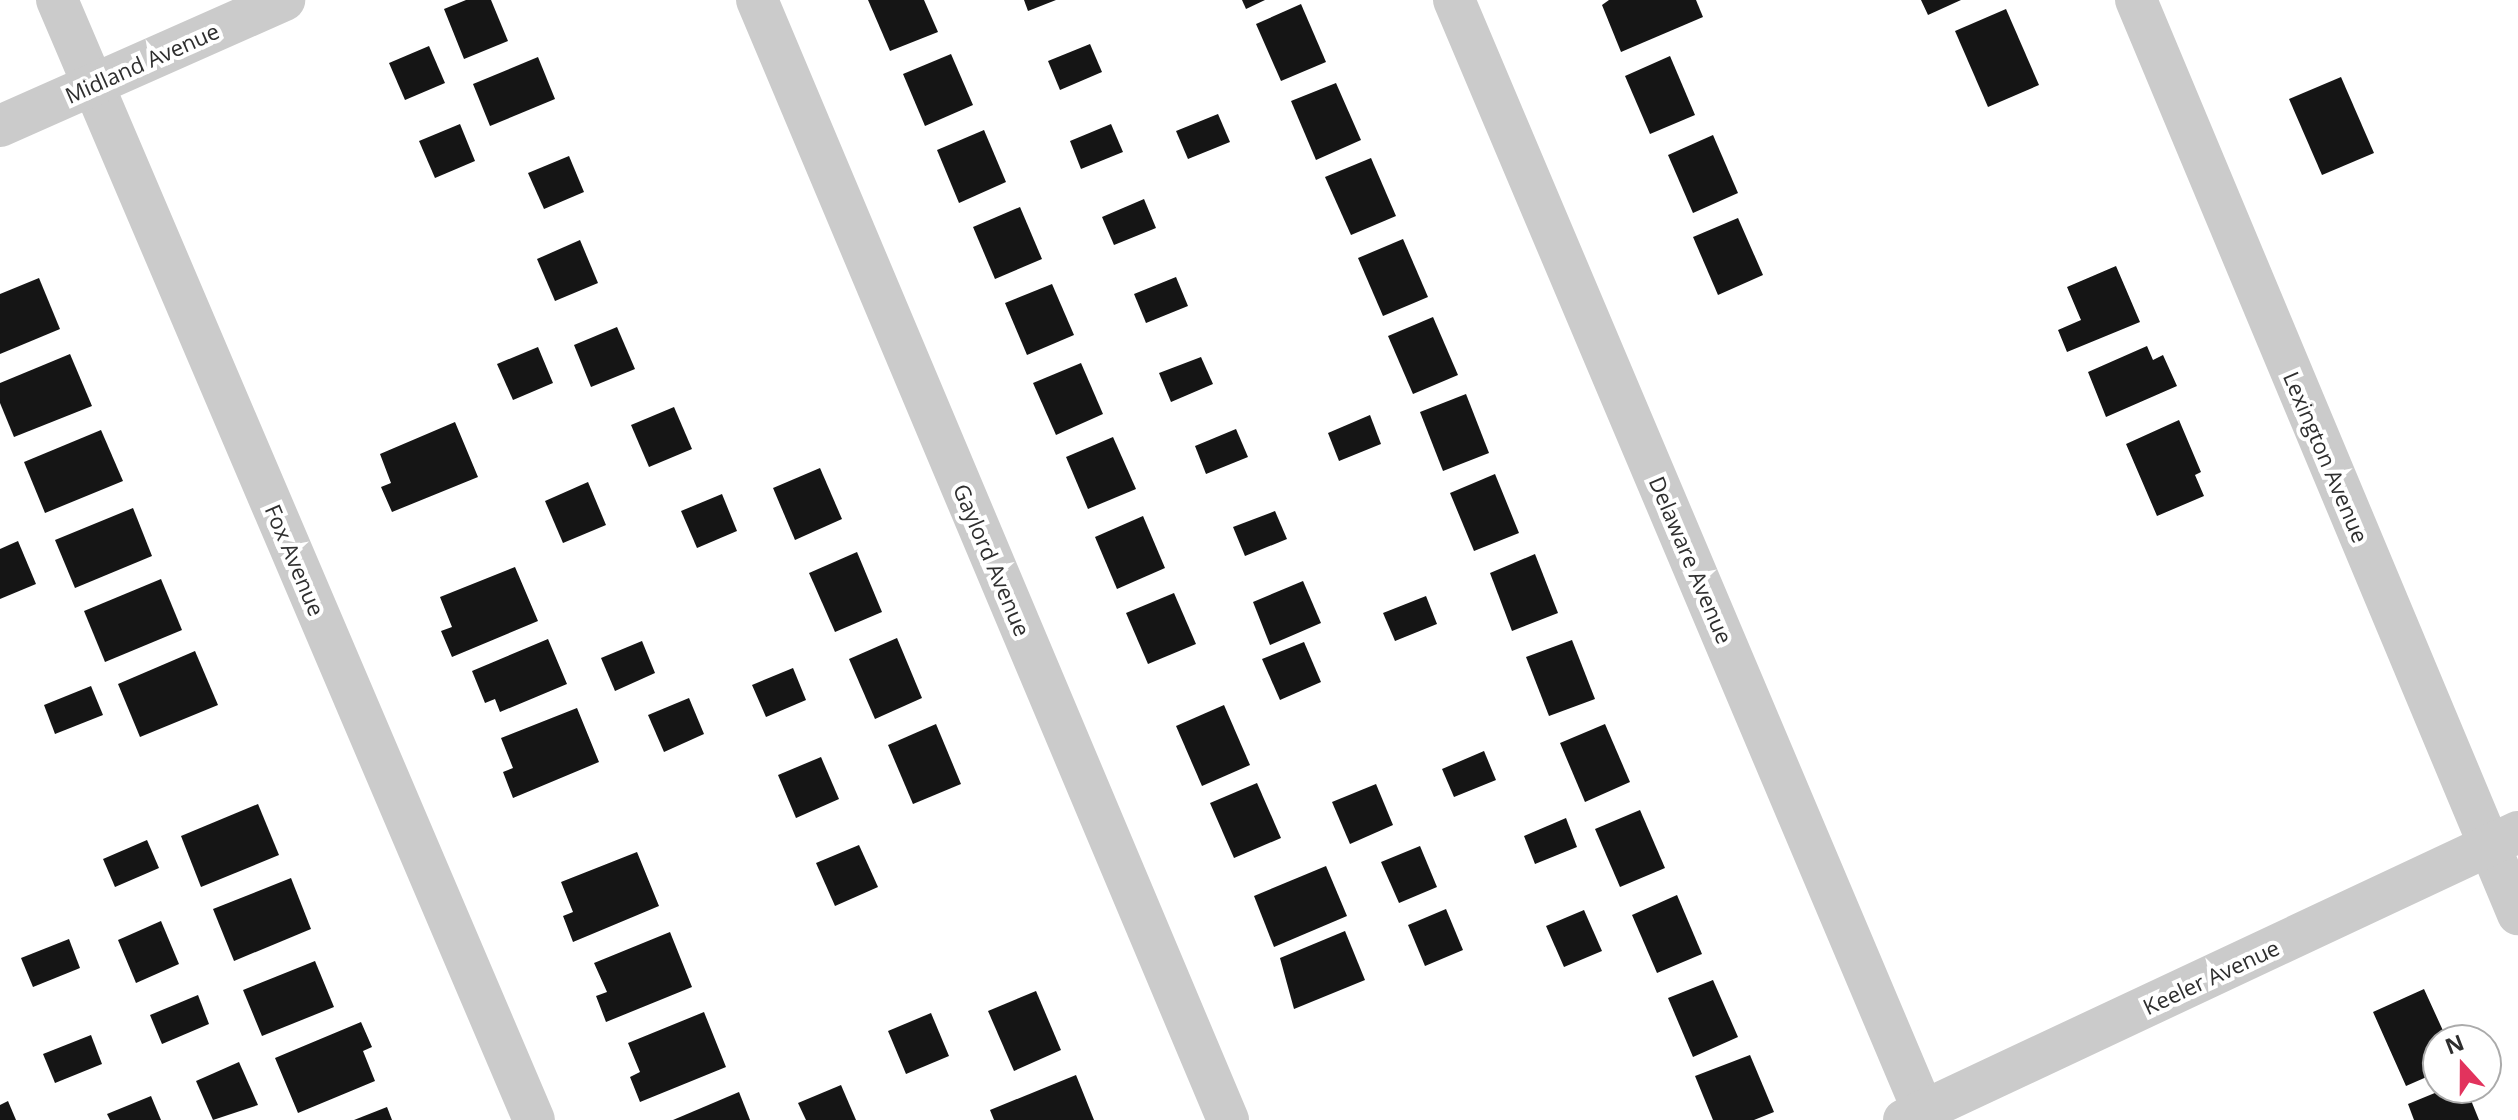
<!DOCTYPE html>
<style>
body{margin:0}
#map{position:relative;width:2518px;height:1120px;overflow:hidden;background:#fff;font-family:"Open Sans",sans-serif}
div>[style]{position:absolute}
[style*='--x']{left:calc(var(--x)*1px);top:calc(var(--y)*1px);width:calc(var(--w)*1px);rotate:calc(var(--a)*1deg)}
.building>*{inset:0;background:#151515}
.minor>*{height:42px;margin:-21px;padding:0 21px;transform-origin:21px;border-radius:21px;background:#cbcbcb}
span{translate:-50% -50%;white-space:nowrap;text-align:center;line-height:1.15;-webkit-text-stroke:8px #fff;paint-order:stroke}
.street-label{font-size:22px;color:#2e2e2e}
.north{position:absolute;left:2422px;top:1024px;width:80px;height:80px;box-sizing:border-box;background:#fff;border:2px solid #ababab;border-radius:50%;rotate:339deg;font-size:22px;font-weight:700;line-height:32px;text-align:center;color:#2e2e2e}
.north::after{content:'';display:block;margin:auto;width:28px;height:36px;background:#e2335d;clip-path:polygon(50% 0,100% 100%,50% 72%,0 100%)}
</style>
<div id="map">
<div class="building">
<i style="clip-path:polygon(466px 0,491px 0,508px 41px,464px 59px,444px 9px)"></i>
<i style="clip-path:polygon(868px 0,924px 0,938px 32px,890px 51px)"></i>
<i style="clip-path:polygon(1024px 0,1056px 0,1028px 11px)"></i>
<i style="clip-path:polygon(1242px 0,1265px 0,1246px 9px)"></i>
<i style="clip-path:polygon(1609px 0,1696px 0,1703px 17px,1621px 52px,1602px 5px)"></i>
<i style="clip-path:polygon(1921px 0,1961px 0,1928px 15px)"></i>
<i style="clip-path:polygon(1301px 4px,1326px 62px,1281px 81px,1256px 24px)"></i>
<i style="clip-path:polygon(2006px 9px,2039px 85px,1988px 107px,1955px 31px)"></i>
<i style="clip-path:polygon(1090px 44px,1102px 72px,1060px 90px,1048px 61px)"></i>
<i style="clip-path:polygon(429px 46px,445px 83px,405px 100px,389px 63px)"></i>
<i style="clip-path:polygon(951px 54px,973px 105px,925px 126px,903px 74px)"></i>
<i style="clip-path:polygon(1670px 56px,1695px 115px,1650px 134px,1625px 76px)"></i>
<i style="clip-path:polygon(538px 57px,555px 99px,490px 126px,473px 84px)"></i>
<i style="clip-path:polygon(2341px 77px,2374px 153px,2322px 175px,2289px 99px)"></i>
<i style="clip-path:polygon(1336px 83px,1361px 140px,1316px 160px,1291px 101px)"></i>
<i style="clip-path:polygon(1218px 114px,1230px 142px,1188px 159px,1176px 131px)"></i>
<i style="clip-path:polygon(460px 124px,475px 161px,435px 178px,419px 141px)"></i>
<i style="clip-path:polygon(1111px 124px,1123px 152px,1081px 169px,1070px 141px)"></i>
<i style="clip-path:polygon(984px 130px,1006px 182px,959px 203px,937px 150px)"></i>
<i style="clip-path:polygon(1713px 135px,1738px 193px,1693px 213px,1668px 155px)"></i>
<i style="clip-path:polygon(569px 156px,584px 192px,544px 209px,528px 173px)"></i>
<i style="clip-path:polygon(1371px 158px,1396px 216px,1351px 235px,1325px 177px)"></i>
<i style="clip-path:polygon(1144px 199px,1156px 228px,1114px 245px,1102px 217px)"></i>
<i style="clip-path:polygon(1020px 207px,1042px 259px,995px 279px,973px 227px)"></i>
<i style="clip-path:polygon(1738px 218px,1763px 275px,1718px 295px,1693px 237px)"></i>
<i style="clip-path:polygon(1403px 239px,1428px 297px,1383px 316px,1358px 258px)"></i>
<i style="clip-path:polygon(580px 240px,598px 283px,555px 301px,537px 259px)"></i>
<i style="clip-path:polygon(2116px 266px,2140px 322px,2067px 352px,2058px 330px,2081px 320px,2067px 287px)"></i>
<i style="clip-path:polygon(1176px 277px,1188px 306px,1146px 323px,1134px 294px)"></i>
<i style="clip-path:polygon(39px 278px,60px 329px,0 354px,0 294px)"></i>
<i style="clip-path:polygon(1052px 284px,1074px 335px,1027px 355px,1005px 303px)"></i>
<i style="clip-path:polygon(1433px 317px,1458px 375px,1413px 394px,1388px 336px)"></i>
<i style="clip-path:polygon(617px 327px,635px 369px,591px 387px,574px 345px)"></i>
<i style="clip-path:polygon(2147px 346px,2153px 360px,2163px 355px,2177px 386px,2106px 417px,2088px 372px)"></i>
<i style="clip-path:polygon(538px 347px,553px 383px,513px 400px,497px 364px)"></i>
<i style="clip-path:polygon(70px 354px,92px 406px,14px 437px,0 403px,0 383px)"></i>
<i style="clip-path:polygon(1201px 357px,1213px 384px,1171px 402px,1159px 373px)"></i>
<i style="clip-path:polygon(1081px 363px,1103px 414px,1056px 435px,1033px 383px)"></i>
<i style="clip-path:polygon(1466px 394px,1489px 453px,1443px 471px,1420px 412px)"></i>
<i style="clip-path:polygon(674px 407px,692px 449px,649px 467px,631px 425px)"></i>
<i style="clip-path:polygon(1370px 415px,1381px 444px,1339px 461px,1328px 433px)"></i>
<i style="clip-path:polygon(2179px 420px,2201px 472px,2195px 475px,2204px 496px,2157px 516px,2126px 444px)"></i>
<i style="clip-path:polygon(455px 422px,478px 477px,392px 512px,381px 487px,391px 483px,380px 454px)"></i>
<i style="clip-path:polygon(1236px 429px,1248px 457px,1206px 474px,1195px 446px)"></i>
<i style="clip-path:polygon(101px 430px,123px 481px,45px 513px,24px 462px)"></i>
<i style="clip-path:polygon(1113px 437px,1136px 489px,1088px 509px,1066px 457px)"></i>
<i style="clip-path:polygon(820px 468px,842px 519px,795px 540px,773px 488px)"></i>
<i style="clip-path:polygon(1495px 474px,1519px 533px,1474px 551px,1450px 493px)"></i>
<i style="clip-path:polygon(588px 482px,606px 525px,563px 543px,545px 501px)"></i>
<i style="clip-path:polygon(722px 494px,737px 531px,697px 548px,681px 511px)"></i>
<i style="clip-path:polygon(133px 508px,152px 556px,75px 588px,55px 540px)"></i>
<i style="clip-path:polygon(1275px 511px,1287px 539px,1245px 556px,1233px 527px)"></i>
<i style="clip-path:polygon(1143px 516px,1165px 568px,1117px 589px,1095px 537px)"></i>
<i style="clip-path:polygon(18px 541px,36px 584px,0 599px,0 549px)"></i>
<i style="clip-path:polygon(857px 552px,882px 612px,835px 632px,809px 573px)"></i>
<i style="clip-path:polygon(1535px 554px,1558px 613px,1512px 631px,1490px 573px)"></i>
<i style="clip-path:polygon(515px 567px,538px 621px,452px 657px,441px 631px,452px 627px,440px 597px)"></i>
<i style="clip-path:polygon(161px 579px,182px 630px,105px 662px,84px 611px)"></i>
<i style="clip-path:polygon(1303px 581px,1321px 623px,1270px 645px,1253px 602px)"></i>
<i style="clip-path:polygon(1174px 593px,1196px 644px,1148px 664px,1126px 613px)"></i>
<i style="clip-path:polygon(1426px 596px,1437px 624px,1395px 641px,1383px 613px)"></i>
<i style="clip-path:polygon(897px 638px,922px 698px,875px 719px,849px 659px)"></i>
<i style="clip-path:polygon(548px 639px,567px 684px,500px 712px,495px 699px,485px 703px,472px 671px)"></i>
<i style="clip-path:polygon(1572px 640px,1595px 699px,1549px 716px,1526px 657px)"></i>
<i style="clip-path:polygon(642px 641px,655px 673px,615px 691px,601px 658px)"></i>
<i style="clip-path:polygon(1304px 642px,1321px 682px,1280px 700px,1262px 659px)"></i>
<i style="clip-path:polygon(195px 651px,218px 705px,140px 737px,118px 684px)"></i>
<i style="clip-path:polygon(793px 668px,806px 700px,766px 717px,752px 685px)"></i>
<i style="clip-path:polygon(91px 686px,103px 715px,55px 734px,44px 705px)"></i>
<i style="clip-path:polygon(689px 698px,704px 734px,664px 752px,648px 715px)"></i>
<i style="clip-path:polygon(1224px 705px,1250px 765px,1202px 786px,1176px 726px)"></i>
<i style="clip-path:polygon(577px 708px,599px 762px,513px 798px,503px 772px,513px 768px,501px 738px)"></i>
<i style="clip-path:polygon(936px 724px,961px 784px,913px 804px,888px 745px)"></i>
<i style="clip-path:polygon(1605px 724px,1630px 782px,1585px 802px,1560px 743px)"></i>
<i style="clip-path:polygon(1484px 751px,1496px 780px,1454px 797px,1442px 769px)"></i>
<i style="clip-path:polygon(821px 757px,839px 799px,796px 818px,778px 775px)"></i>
<i style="clip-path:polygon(1257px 783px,1281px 838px,1234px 858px,1210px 803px)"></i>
<i style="clip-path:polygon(1376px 784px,1393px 825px,1350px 844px,1332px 802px)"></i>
<i style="clip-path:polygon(258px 804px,279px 855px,201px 887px,181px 836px)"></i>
<i style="clip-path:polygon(1640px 810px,1665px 868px,1620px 887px,1595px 829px)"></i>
<i style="clip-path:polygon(1566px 818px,1577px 847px,1535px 864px,1524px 836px)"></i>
<i style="clip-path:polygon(147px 840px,159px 868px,115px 887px,103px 859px)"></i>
<i style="clip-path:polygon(859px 845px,878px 887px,835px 906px,816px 863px)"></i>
<i style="clip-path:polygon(1420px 846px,1437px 887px,1399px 903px,1381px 862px)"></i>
<i style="clip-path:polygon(637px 852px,659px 906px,573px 942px,563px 916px,573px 912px,561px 882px)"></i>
<i style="clip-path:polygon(1326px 866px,1347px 916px,1274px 947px,1254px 896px)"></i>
<i style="clip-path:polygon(291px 878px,311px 929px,234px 961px,213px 909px)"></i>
<i style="clip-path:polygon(1677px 895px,1702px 954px,1657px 973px,1632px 915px)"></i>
<i style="clip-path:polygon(1446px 909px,1463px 950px,1425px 966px,1408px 925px)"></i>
<i style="clip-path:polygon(1584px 910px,1602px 951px,1564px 967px,1546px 926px)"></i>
<i style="clip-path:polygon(161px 921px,179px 964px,136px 983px,118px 940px)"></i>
<i style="clip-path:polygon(1345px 931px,1365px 980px,1294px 1009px,1280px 958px)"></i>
<i style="clip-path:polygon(670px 932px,692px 987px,606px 1022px,596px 996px,607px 992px,594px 963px)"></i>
<i style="clip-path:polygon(69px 939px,80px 968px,33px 987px,21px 958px)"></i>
<i style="clip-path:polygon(315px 961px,334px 1007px,262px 1036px,243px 990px)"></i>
<i style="clip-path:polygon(1713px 980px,1738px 1037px,1693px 1057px,1668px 998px)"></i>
<i style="clip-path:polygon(2424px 989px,2445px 1035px,2437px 1039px,2438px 1072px,2406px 1086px,2373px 1012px)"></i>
<i style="clip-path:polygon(1036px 991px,1061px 1050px,1014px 1071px,988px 1011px)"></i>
<i style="clip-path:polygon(198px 995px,209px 1024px,162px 1044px,150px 1015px)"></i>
<i style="clip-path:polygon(704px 1012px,726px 1067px,640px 1102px,630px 1077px,640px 1072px,628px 1043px)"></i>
<i style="clip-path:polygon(931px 1013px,949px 1056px,906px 1074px,888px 1031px)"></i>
<i style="clip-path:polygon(361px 1022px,372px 1047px,363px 1051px,375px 1081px,298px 1113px,275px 1058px)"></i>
<i style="clip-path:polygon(91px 1035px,102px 1064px,55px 1083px,43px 1054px)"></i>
<i style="clip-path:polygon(1750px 1055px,1774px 1112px,1754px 1120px,1713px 1120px,1695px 1076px)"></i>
<i style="clip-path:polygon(239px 1062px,258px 1105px,213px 1120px,196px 1081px)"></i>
<i style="clip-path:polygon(1076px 1075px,1094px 1120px,994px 1120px,990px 1110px)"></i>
<i style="clip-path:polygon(841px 1085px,856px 1120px,806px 1120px,798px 1103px)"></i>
<i style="clip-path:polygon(2447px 1088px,2466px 1088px,2479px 1120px,2414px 1120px,2408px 1104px)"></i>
<i style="clip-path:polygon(739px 1092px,750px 1120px,673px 1120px)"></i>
<i style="clip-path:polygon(151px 1096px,161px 1120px,110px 1120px,107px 1114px)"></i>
<i style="clip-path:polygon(8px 1101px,16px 1120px,0 1120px,0 1105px)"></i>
<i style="clip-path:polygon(387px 1107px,392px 1120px,354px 1120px)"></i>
</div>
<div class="minor">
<i style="--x:57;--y:0;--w:1217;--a:66.93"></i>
<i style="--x:757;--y:0;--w:1215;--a:67.19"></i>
<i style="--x:1454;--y:0;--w:1216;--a:67.1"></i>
<i style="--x:2136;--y:0;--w:991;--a:67.32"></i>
<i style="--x:0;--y:126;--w:311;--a:-23.9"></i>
<i style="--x:1904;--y:1120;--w:678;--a:-25.13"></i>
</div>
<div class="street-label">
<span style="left:142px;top:63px;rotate:-24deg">Midland Avenue</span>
<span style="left:2326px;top:457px;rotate:67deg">Lexington Avenue</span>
<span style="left:295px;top:560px;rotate:67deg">Fox Avenue</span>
<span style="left:992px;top:560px;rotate:67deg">Gaylord Avenue</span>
<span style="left:1691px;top:560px;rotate:67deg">Delaware Avenue</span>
<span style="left:2211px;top:977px;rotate:-25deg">Keeler Avenue</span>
</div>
<div class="north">N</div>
</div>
